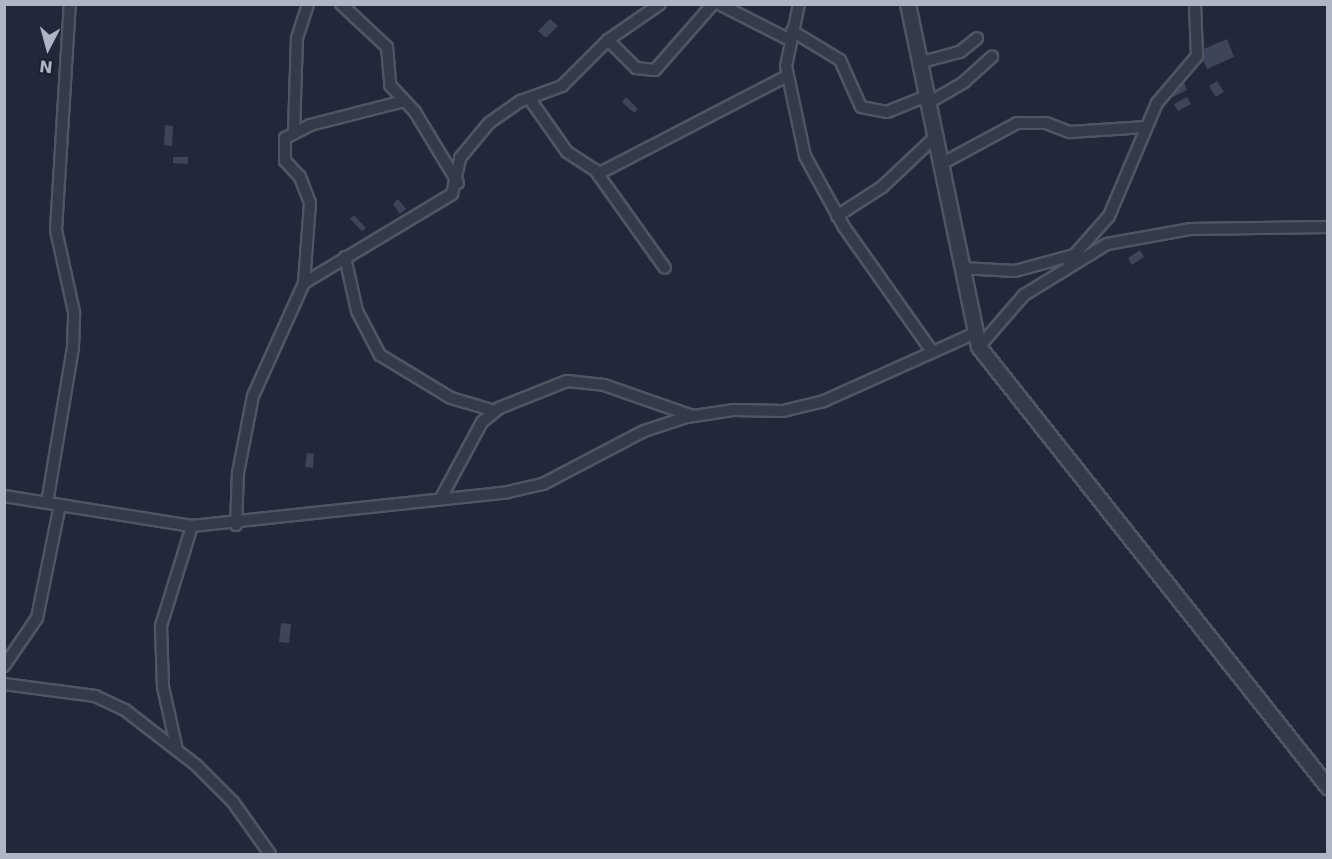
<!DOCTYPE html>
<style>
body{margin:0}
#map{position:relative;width:1332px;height:859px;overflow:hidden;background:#222839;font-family:"DejaVu Sans",sans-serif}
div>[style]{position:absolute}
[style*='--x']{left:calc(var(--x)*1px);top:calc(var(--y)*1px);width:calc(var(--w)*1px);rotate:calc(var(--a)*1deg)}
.building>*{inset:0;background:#3e4559}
.roads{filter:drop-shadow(2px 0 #505564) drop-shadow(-2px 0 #505564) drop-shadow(0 2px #505564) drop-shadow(0 -2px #505564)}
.minor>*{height:10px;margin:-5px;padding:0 5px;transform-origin:5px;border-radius:5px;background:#353a4a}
.tertiary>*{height:14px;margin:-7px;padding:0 7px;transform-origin:7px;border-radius:7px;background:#353a4a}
span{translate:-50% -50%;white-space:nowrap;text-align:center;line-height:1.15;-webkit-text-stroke:4.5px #1b1f2e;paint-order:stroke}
.frame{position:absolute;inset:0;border:6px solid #b0b5c6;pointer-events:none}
.north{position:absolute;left:18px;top:18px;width:60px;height:60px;-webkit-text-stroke:4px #1b1f2e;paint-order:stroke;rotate:186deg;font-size:16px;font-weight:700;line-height:24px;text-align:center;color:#b0b5c6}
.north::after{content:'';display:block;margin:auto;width:21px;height:27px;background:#b0b5c6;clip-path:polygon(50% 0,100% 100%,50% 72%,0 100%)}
</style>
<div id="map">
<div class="building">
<i style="clip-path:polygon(550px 19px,558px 26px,546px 38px,538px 31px)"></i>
<i style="clip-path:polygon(1227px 39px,1234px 57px,1207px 69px,1199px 51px)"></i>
<i style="clip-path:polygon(1217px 81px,1224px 92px,1216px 97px,1209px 86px)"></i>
<i style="clip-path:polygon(1184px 83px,1187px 90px,1173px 97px,1170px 90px)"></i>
<i style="clip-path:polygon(626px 97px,638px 109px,634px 113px,622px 102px)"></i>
<i style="clip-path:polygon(1187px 97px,1191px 104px,1178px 111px,1174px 104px)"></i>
<i style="clip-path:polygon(165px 125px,173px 126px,172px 146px,164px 145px)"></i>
<i style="clip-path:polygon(173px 157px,188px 157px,188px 164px,173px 163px)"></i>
<i style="clip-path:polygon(398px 199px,406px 209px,400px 214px,393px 204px)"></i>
<i style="clip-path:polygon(354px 215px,366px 228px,362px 231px,350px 219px)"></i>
<i style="clip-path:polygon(1140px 250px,1144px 257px,1132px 265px,1128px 258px)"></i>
<i style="clip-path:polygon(307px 453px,314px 454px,313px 468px,305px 467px)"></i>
<i style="clip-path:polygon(281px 623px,291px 624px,289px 643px,279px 642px)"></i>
</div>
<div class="roads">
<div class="minor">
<i style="--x:341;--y:4;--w:63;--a:43.1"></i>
<i style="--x:387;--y:47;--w:38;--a:85"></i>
<i style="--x:390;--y:85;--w:37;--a:47"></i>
<i style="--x:415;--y:112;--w:83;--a:58.8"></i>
<i style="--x:719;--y:4;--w:80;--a:26.9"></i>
<i style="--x:799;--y:4;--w:63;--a:101.8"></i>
<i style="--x:786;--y:66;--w:92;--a:78.1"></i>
<i style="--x:805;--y:156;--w:81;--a:61.2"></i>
<i style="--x:844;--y:227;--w:151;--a:54.7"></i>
<i style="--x:792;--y:31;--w:56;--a:31.1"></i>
<i style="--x:840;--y:60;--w:51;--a:65.9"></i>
<i style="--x:861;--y:107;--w:26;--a:11"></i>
<i style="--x:887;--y:112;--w:45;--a:-22"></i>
<i style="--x:608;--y:40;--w:40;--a:45"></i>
<i style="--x:636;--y:68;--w:19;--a:6"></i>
<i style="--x:655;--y:70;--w:88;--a:-48.7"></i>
<i style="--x:922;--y:62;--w:39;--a:-15"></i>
<i style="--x:960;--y:52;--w:22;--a:-39"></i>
<i style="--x:529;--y:98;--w:66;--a:54.9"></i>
<i style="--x:567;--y:152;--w:33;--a:33"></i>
<i style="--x:595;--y:170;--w:120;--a:54.5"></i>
<i style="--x:930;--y:102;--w:39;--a:-30"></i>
<i style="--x:964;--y:82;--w:38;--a:-42"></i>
<i style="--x:294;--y:132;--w:94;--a:-88.2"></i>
<i style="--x:297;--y:38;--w:36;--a:-72"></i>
<i style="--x:943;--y:163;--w:84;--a:-28.4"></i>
<i style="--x:1017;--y:123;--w:29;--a:0"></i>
<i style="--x:1046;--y:123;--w:26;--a:21"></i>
<i style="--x:1070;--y:132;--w:76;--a:-3.8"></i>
<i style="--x:598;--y:174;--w:213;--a:-27.4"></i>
<i style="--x:837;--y:216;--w:54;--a:-32.8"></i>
<i style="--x:882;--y:187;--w:76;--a:-43.4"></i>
<i style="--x:345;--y:257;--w:55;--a:77.5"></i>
<i style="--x:357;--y:311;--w:50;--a:62.4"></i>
<i style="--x:380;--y:355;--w:83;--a:31.2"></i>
<i style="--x:451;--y:398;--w:46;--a:16.5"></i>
<i style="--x:1069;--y:261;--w:60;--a:-48.4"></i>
<i style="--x:1109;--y:216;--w:123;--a:-67"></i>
<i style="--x:1157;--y:103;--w:62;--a:-49.6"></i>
<i style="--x:1197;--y:56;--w:52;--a:-92.2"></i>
<i style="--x:961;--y:268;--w:54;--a:3.2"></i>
<i style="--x:1015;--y:271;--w:61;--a:-15.2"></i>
<i style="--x:304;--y:283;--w:80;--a:-85.7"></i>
<i style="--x:310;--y:203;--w:28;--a:-111"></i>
<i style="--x:300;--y:177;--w:22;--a:-133"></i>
<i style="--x:285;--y:161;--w:23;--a:-90"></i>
<i style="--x:285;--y:138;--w:28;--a:-27"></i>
<i style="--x:310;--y:125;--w:97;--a:-14.3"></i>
<i style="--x:979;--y:347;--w:69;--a:-49.1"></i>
<i style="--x:1024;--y:295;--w:97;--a:-31.6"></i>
<i style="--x:1107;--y:244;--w:84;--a:-10.2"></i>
<i style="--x:1190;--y:229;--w:138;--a:-0.8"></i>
<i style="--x:4;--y:496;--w:190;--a:9.1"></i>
<i style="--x:192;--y:526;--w:318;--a:-6.1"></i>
<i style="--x:508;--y:492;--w:36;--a:-13"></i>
<i style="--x:543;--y:484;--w:114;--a:-27.7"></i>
<i style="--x:644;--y:431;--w:45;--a:-18"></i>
<i style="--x:687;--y:417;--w:48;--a:-8.5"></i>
<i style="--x:734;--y:410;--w:49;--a:1.2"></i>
<i style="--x:783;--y:411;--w:42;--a:-13.7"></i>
<i style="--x:824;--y:401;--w:163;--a:-24.2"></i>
<i style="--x:441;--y:498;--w:86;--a:-61.7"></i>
<i style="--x:482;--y:422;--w:22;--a:-39"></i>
<i style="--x:499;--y:408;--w:73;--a:-21.7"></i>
<i style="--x:567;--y:381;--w:37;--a:6"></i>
<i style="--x:604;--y:385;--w:94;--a:19.2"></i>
<i style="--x:47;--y:503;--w:158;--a:-80.5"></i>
<i style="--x:73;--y:347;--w:35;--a:-88"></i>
<i style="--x:74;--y:312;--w:84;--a:-102.4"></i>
<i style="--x:56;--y:230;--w:226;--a:-86.5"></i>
<i style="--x:236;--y:525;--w:52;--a:-87.8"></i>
<i style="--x:238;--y:473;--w:78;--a:-79"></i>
<i style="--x:253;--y:396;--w:124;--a:-65.7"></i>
<i style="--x:304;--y:283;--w:173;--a:-31"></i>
<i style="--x:452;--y:194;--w:37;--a:-77"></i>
<i style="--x:460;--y:158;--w:45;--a:-50.4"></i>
<i style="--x:489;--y:123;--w:39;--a:-35"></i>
<i style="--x:521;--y:101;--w:44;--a:-20.1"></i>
<i style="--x:562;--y:86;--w:65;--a:-45"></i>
<i style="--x:608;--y:40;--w:63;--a:-34.7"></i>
<i style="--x:4;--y:666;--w:58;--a:-55.5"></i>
<i style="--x:37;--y:618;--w:115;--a:-78.5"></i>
<i style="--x:4;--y:684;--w:92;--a:7.5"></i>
<i style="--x:95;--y:696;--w:33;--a:25"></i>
<i style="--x:125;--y:710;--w:90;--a:37.8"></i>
<i style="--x:196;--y:765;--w:52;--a:45"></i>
<i style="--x:233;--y:802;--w:64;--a:54.6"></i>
<i style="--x:177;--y:750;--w:65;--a:-102.5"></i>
<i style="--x:163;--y:687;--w:61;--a:-91.9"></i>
<i style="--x:161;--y:626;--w:105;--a:-72.8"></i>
</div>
<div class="tertiary">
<i style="--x:908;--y:4;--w:350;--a:78.3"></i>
<i style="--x:979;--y:347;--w:562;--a:51.58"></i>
</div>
</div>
<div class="frame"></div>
<div class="north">N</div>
</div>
